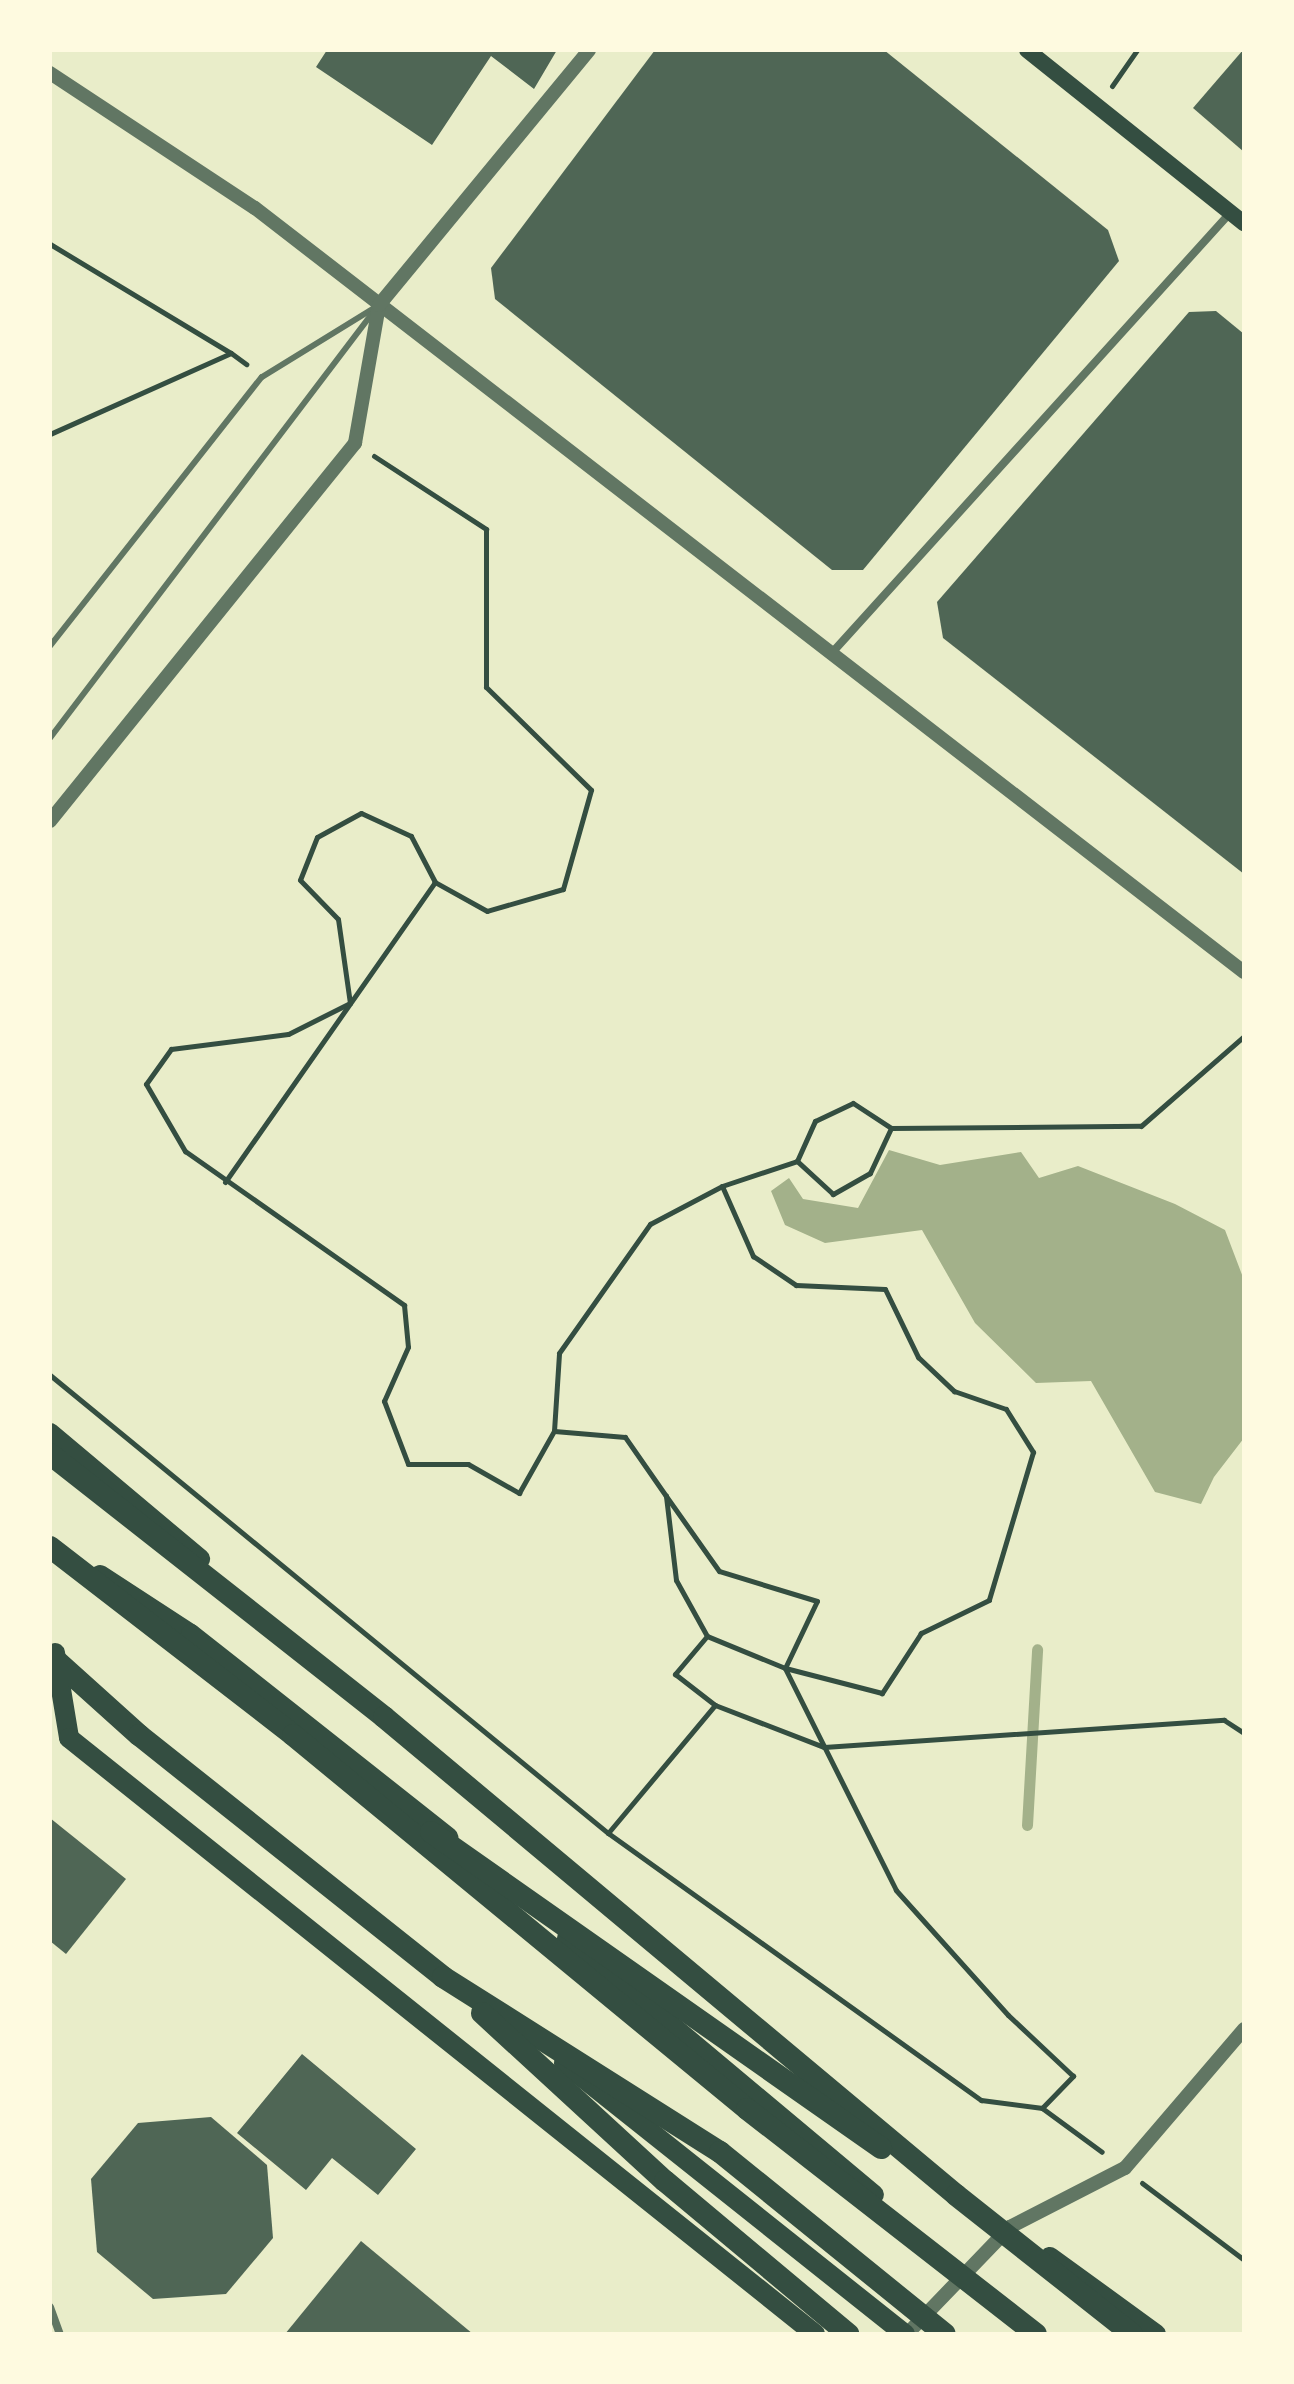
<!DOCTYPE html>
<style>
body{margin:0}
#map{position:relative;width:1294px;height:2384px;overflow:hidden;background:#e9edc9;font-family:"Noto Sans",sans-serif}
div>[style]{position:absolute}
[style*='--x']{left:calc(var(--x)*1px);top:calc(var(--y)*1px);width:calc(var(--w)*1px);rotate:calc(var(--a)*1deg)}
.water>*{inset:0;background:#a3b18a}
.stream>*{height:11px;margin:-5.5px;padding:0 5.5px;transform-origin:5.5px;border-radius:5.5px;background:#a3b18a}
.building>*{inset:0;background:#4f6655}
.path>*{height:5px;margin:-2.5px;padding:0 2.5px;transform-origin:2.5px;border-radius:2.5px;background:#344e41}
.service>*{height:6px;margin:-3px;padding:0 3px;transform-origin:3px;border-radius:3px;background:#617663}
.minor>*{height:8px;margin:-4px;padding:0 4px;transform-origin:4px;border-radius:4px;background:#617663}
.tertiary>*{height:14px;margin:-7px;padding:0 7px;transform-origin:7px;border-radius:7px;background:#617663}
.secondary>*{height:16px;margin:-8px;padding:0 8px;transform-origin:8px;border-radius:8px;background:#344e41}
.primary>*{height:20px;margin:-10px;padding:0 10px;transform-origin:10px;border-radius:10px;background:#344e41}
.trunk>*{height:22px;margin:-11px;padding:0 11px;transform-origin:11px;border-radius:11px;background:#344e41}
span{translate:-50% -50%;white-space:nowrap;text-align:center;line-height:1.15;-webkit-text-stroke:8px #fefae0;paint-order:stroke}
.frame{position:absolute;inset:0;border:52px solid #fefae0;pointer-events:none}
</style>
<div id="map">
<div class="water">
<i style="clip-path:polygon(889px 1150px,940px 1165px,1021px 1152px,1039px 1178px,1078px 1166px,1175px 1204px,1225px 1230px,1244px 1280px,1244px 1438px,1214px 1477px,1201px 1504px,1155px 1492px,1091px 1381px,1036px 1383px,975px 1323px,922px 1230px,825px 1243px,785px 1225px,771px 1191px,789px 1178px,803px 1199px,858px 1208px)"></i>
</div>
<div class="stream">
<i style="--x:1027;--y:1825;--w:176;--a:-86.7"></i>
</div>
<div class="building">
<i style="clip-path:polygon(327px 50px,557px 50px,534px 89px,491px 56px,432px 145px,316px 67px)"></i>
<i style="clip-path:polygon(655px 50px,884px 50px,1108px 230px,1119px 261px,863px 570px,832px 570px,495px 299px,491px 268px)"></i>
<i style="clip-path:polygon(1243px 50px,1244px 50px,1244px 152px,1193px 108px)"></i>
<i style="clip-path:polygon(1216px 311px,1244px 334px,1244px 874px,943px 638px,937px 602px,1189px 312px)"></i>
<i style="clip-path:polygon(50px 1818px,126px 1879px,66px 1954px,50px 1941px)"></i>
<i style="clip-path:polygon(302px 2054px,416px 2149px,378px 2195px,332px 2158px,306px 2190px,237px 2133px)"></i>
<i style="clip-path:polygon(211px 2117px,267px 2165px,273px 2238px,226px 2294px,153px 2299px,97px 2252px,91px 2179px,138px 2123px)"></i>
<i style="clip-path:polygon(361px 2241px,473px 2334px,285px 2334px)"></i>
</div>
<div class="path">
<i style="--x:1112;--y:86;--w:44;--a:-55.2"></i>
<i style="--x:50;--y:244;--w:211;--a:31.1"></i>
<i style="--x:231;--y:353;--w:198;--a:155.9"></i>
<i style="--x:231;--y:353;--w:19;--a:36"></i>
<i style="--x:374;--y:456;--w:134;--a:33.1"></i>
<i style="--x:486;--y:529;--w:158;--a:90"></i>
<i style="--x:486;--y:687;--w:147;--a:44.4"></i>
<i style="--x:591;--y:790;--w:103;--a:105.8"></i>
<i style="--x:563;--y:889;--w:79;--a:163.9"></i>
<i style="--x:487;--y:911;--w:60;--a:-150.9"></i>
<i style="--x:435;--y:882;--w:52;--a:-117.6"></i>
<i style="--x:411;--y:836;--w:55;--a:-155.3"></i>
<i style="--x:361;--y:813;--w:50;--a:151.4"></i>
<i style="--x:317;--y:837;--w:46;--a:111.6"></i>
<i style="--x:300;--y:880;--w:54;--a:45.7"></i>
<i style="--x:338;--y:919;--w:85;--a:81.9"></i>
<i style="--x:350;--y:1003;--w:69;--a:153.4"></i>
<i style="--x:288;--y:1034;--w:118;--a:172.7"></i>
<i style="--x:171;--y:1049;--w:43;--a:125.5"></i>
<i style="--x:146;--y:1084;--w:78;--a:59.8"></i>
<i style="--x:185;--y:1151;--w:268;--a:35.1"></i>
<i style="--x:404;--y:1305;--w:42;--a:84.6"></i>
<i style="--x:408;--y:1347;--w:59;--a:114"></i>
<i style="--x:384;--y:1401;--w:67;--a:69.1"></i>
<i style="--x:408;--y:1464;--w:60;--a:0"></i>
<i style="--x:468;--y:1464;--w:59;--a:29.6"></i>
<i style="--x:519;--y:1493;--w:71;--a:-60.6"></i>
<i style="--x:554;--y:1431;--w:78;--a:-86.3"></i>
<i style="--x:559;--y:1353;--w:158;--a:-54.8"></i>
<i style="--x:650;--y:1224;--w:81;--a:-27.8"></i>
<i style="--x:722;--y:1186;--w:77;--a:66.1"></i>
<i style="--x:753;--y:1256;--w:52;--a:34"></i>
<i style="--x:796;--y:1285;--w:89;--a:2.6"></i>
<i style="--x:885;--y:1289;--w:76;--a:64.1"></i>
<i style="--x:918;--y:1357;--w:50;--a:43.4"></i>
<i style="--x:954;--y:1391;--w:55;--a:19.1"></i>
<i style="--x:1006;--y:1409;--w:51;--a:57.9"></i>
<i style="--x:1033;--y:1452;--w:154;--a:106.6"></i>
<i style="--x:989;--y:1600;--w:76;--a:154.1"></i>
<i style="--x:921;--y:1633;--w:72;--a:123"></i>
<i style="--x:882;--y:1693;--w:100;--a:-165.5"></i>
<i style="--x:785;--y:1668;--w:74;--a:-64.5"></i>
<i style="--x:817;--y:1601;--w:102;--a:-163"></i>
<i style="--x:719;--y:1571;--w:92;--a:-125.2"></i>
<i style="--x:891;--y:1128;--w:250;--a:-0.5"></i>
<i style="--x:1141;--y:1126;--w:137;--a:-41.1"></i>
<i style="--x:225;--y:1182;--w:366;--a:-55"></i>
<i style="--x:722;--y:1186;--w:79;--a:-18.4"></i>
<i style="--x:797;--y:1161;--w:44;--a:-65.8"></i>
<i style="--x:815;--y:1121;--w:42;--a:-25.3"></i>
<i style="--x:853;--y:1103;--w:45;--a:33.3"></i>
<i style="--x:891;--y:1128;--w:50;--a:115"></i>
<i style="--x:870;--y:1173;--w:43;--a:150.4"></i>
<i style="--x:833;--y:1194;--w:49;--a:-137.5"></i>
<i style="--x:50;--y:1375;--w:722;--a:39.38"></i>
<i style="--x:608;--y:1833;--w:459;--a:35.6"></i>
<i style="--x:981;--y:2100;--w:62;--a:7.5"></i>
<i style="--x:1042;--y:2108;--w:45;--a:-45.9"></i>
<i style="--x:1073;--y:2076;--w:89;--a:-136.8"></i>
<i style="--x:1008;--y:2015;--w:168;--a:-131.9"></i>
<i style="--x:896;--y:1890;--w:248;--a:-116.6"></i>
<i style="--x:785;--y:1668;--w:84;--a:-157.7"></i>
<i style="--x:707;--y:1636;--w:64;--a:-119"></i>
<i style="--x:676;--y:1580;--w:85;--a:-96.8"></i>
<i style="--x:666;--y:1496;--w:72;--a:-124.8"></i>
<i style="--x:625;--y:1437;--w:71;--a:-175.2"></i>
<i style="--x:707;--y:1636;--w:50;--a:130.1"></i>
<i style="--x:675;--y:1674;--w:51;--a:37.8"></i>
<i style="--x:608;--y:1833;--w:167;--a:-50.1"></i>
<i style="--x:715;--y:1705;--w:117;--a:21.1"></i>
<i style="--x:824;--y:1747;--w:401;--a:-3.9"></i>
<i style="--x:1224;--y:1720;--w:24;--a:33"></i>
<i style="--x:1042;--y:2108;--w:74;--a:36.3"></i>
<i style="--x:1142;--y:2183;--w:128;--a:37"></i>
</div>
<div class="service">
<i style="--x:50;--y:646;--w:342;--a:-51.8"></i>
<i style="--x:262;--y:377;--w:134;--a:-31.6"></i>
<i style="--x:50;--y:738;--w:536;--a:-52.81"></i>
</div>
<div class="minor">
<i style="--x:830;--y:655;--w:598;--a:-47.85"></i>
<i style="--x:50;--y:2307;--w:29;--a:70"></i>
</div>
<div class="tertiary">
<i style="--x:50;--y:73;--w:245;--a:33.4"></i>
<i style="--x:255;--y:208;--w:1250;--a:37.69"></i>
<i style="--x:50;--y:821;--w:486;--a:-51.1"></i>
<i style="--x:355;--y:443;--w:140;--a:-80.1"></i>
<i style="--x:379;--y:305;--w:330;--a:-50.5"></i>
<i style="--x:907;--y:2334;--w:149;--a:-46.1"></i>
<i style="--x:1010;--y:2227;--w:129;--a:-27.2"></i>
<i style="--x:1125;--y:2168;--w:183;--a:-49.4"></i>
</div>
<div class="secondary">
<i style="--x:1027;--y:50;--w:278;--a:38.6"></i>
</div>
<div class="primary">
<i style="--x:50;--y:1433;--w:196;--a:40"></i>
<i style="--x:100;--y:1575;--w:108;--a:33"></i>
<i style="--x:191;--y:1634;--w:328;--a:38.3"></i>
<i style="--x:55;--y:1653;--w:86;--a:80.6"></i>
<i style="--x:69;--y:1738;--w:955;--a:38.62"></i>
<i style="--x:567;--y:1938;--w:400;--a:39.9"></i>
<i style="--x:564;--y:2063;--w:436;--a:38.5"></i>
<i style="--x:1050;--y:2257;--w:131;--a:36"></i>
</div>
<div class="trunk">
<i style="--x:50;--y:1454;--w:425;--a:38.2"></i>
<i style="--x:384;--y:1717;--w:745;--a:39.88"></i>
<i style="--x:956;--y:2195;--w:224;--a:38.3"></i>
<i style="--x:50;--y:1547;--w:307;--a:37.7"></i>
<i style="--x:293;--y:1735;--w:588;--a:39.48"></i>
<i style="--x:747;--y:2109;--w:366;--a:37.9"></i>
<i style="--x:50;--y:1655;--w:120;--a:42"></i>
<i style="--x:139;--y:1735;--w:389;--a:38.5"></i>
<i style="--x:443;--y:1977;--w:328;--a:32.3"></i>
<i style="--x:720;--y:2152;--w:289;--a:39"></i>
<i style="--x:431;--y:1832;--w:550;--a:35.08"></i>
<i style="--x:482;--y:2013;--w:248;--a:42.6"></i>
<i style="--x:665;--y:2181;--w:239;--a:39.9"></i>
</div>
<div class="frame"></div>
</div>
